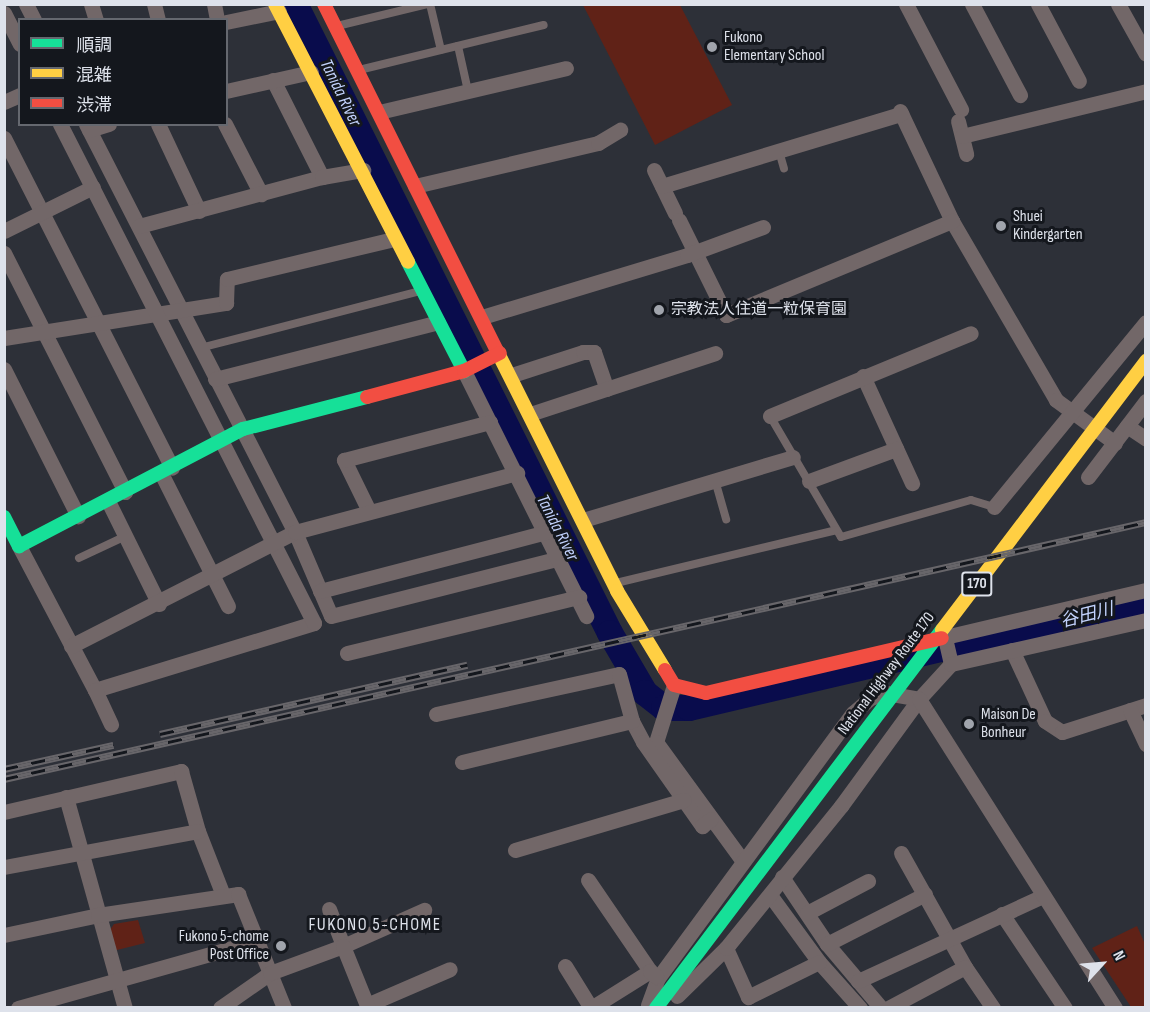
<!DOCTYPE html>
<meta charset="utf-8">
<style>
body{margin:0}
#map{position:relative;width:1150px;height:1012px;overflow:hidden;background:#2d3038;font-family:"Sofia Sans Condensed","Noto Sans JP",sans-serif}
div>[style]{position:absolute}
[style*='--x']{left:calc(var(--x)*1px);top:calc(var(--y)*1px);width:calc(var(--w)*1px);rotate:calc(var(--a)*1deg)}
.green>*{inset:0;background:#602217}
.river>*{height:26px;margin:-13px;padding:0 13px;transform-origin:13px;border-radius:13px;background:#090c4c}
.lane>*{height:8px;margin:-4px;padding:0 4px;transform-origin:4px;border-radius:4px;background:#726768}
.street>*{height:15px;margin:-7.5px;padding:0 7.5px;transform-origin:7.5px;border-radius:7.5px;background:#726768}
.fast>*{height:14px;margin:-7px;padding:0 7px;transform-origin:7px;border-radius:7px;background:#16e098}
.slow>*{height:14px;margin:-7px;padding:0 7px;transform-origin:7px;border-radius:7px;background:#ffcf43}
.jam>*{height:14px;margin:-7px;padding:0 7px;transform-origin:7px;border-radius:7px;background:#f24e42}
.rail>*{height:7px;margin-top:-3.5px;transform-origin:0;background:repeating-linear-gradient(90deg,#14171d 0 14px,#68666a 0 28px);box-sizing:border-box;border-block:2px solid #68666a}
.dots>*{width:16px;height:16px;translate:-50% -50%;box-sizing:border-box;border:3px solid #14171d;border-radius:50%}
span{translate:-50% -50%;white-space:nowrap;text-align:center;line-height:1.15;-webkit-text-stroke:6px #14171d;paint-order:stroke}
.shield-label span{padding:2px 4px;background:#14171d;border:2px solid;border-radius:4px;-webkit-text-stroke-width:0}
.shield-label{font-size:15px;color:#dee2eb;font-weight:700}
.poi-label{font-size:16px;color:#dee2eb}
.left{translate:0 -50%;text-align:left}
.right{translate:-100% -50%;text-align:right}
.street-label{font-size:16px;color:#dee2eb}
.water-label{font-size:18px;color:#c2d2fc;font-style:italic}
.neighbourhood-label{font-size:18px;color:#dee2eb;letter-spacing:1.5px}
.frame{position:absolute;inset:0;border:6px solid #dee2eb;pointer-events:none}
.legend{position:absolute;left:18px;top:18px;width:210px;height:108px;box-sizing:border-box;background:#14171d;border:2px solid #65686f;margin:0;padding:8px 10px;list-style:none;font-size:18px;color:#dee2eb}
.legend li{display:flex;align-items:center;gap:12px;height:30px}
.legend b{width:30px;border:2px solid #65686f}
.north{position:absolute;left:1072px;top:934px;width:60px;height:60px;-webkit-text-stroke:4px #14171d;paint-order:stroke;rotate:64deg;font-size:16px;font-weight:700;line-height:24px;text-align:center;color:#dee2eb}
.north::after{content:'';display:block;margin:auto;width:21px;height:27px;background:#dee2eb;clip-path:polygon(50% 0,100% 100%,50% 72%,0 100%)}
</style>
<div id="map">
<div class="green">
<i style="clip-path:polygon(583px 5px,680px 5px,732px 105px,655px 145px)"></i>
<i style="clip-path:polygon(138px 920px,145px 943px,113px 951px,108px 933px,114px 924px)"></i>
<i style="clip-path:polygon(1137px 926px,1145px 944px,1145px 1007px,1131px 1007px,1092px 948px)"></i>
</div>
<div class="river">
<i style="--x:295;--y:4;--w:703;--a:63.4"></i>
<i style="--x:610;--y:633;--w:69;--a:59.7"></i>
<i style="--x:645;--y:693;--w:24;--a:38"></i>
<i style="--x:664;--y:708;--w:25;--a:0"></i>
<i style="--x:689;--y:708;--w:469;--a:-13.2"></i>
</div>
<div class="lane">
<i style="--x:430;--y:4;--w:47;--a:76.6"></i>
<i style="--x:337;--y:26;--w:94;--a:-13.6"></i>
<i style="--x:458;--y:46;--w:46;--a:77.5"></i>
<i style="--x:359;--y:70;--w:190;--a:-13.7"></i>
<i style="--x:779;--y:151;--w:18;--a:74"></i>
<i style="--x:200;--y:348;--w:228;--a:-14.5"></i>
<i style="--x:770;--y:416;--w:140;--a:59.6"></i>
<i style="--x:841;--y:537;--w:135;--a:-15.9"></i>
<i style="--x:971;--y:500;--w:24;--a:17"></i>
<i style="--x:715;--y:480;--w:41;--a:74.2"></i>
<i style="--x:79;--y:558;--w:52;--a:-25.1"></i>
<i style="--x:616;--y:583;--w:226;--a:-13.5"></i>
</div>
<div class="street">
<i style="--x:26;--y:4;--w:18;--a:63"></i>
<i style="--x:91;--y:4;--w:17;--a:73"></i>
<i style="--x:154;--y:4;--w:16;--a:76"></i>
<i style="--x:214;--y:4;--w:16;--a:79"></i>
<i style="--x:906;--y:4;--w:119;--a:62.4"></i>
<i style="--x:972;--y:4;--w:103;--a:62.2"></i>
<i style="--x:1038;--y:4;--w:87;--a:62"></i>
<i style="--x:1118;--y:4;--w:57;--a:60.8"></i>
<i style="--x:4;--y:13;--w:35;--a:63"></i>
<i style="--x:226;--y:22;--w:54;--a:-11.7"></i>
<i style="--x:273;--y:80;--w:109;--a:63.2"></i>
<i style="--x:226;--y:91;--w:87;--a:-12.6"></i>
<i style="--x:4;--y:102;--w:17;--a:-24"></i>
<i style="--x:900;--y:111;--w:122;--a:64.7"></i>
<i style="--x:952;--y:221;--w:207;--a:59.8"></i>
<i style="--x:1056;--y:400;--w:73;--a:36.1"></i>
<i style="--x:379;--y:112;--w:192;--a:-13.2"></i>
<i style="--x:958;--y:121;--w:34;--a:76"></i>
<i style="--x:86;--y:124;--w:458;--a:62.9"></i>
<i style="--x:295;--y:532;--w:91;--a:66.8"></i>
<i style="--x:331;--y:616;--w:236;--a:-14.2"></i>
<i style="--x:158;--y:124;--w:96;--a:64.8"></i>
<i style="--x:225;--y:124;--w:79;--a:62.8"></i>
<i style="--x:89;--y:130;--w:21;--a:-17"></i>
<i style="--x:962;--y:136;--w:189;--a:-13.7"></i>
<i style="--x:4;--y:138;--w:370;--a:63"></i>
<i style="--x:654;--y:170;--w:48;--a:64"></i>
<i style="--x:415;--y:186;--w:188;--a:-13.2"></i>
<i style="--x:598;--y:143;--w:26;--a:-31"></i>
<i style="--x:662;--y:186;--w:250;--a:-16.8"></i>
<i style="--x:679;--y:220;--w:106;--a:63.7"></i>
<i style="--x:726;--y:315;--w:245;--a:-22.6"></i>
<i style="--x:139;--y:226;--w:189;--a:-15"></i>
<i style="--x:322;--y:177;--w:42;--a:-9.7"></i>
<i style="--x:4;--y:231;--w:99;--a:-26.3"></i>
<i style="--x:4;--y:253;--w:268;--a:63.1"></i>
<i style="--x:482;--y:317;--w:214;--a:-16.8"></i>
<i style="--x:687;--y:255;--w:81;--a:-20.2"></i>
<i style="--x:4;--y:338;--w:225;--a:-9"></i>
<i style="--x:226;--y:303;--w:24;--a:-88"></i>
<i style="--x:227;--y:279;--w:172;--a:-13.5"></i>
<i style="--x:4;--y:369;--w:165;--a:63.3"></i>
<i style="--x:464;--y:371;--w:274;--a:63.5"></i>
<i style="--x:512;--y:375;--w:75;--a:-17.9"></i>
<i style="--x:583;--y:352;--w:11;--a:0"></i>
<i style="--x:594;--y:352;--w:39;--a:71"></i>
<i style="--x:863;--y:376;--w:118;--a:65.4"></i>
<i style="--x:215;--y:379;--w:230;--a:-14.3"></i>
<i style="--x:530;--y:414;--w:195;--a:-18.2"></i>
<i style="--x:770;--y:416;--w:217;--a:-22.4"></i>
<i style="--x:1127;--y:426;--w:23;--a:34"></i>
<i style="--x:161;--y:473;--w:149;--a:63.3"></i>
<i style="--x:1088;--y:477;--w:96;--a:-52.7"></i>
<i style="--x:809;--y:481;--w:93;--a:-20.2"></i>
<i style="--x:108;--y:501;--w:115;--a:63.7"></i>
<i style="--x:994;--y:507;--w:239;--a:-50.6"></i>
<i style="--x:369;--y:511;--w:57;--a:-116.1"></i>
<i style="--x:344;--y:460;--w:151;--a:-14.6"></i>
<i style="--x:583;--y:520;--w:219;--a:-16.7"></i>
<i style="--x:19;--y:546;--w:163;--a:62.2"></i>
<i style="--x:95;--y:690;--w:229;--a:-17"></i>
<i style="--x:314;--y:623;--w:560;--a:-116.98"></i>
<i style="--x:320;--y:591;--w:234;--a:-14.6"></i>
<i style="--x:71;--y:646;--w:251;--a:-27"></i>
<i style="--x:295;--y:532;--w:230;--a:-14.9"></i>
<i style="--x:1012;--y:650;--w:78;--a:65.1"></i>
<i style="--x:1045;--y:721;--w:20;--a:33"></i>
<i style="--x:1062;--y:732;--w:88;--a:-17.8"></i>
<i style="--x:347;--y:653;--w:239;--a:-13.6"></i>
<i style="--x:951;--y:664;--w:28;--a:-103"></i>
<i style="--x:945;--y:637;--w:206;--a:-13.2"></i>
<i style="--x:674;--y:685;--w:60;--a:107.5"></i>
<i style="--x:656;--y:742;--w:146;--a:53.9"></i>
<i style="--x:95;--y:690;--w:38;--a:65"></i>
<i style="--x:1130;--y:710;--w:38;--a:65"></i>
<i style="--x:436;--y:714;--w:187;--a:-12.3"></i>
<i style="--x:619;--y:674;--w:49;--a:74.5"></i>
<i style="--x:632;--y:721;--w:24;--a:62"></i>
<i style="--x:643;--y:742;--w:103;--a:54.9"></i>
<i style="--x:702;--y:826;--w:11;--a:-38"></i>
<i style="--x:462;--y:762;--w:175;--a:-13.6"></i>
<i style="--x:66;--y:797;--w:219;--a:74.4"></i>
<i style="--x:4;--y:812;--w:182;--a:-13"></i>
<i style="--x:181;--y:771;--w:62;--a:74.2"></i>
<i style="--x:198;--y:831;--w:69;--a:68.7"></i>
<i style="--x:515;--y:850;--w:176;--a:-16.5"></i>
<i style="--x:901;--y:853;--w:131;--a:60.7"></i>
<i style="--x:965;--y:967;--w:50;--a:55.7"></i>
<i style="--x:4;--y:867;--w:197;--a:-10.5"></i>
<i style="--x:782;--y:877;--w:81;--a:56.1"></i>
<i style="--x:827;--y:944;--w:84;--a:49.8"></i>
<i style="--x:588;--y:880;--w:110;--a:55.7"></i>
<i style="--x:770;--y:895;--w:83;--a:53.8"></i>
<i style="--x:819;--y:962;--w:62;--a:48.3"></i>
<i style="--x:329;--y:909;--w:40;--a:69"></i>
<i style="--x:343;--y:946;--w:89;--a:-24"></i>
<i style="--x:807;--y:913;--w:69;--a:-27.7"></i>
<i style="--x:1002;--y:914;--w:113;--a:56.2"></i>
<i style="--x:4;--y:935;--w:96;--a:-12"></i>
<i style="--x:98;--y:915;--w:142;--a:-8.5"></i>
<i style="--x:238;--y:894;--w:123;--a:68"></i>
<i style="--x:827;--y:944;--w:110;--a:-27"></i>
<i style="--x:726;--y:948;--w:54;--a:65.8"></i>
<i style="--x:748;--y:997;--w:79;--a:-26.2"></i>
<i style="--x:565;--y:966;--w:49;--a:58.2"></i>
<i style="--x:858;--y:981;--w:204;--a:-24.7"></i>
<i style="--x:677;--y:996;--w:69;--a:-44.4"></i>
<i style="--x:726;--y:948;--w:183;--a:-51"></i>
<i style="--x:841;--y:806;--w:132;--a:-53.9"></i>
<i style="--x:919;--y:699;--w:47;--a:-47.6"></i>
<i style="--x:951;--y:664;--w:200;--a:-12.7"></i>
<i style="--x:367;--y:1005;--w:90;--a:-23.4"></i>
<i style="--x:648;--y:1005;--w:29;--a:-70"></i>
<i style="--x:658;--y:978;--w:329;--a:-53.7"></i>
<i style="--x:853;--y:713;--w:23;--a:-41"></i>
<i style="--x:870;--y:698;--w:17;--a:-17"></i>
<i style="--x:886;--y:693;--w:34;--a:10"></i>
<i style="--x:919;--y:699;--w:366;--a:57.6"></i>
<i style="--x:18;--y:1008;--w:248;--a:-15.7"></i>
<i style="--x:220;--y:1008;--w:61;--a:-35"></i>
<i style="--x:270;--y:973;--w:78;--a:-20.3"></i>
<i style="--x:343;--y:946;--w:67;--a:68"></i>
<i style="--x:591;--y:1008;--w:70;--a:-32.1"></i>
<i style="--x:650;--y:971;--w:8;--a:40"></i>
<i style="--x:888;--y:1008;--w:87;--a:-28"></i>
</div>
<div class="fast">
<i style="--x:408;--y:262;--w:123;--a:62.8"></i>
<i style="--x:4;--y:517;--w:33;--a:63"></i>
<i style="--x:19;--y:546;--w:253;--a:-27.6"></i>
<i style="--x:243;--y:429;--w:128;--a:-14.5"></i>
<i style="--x:656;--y:1008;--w:474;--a:-52.9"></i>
</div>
<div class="slow">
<i style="--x:275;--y:4;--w:290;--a:62.7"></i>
<i style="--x:497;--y:351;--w:268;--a:63.4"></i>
<i style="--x:617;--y:591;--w:92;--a:58.7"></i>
<i style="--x:942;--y:630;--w:338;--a:-52.8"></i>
</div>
<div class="jam">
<i style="--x:324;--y:4;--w:388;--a:63.5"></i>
<i style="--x:367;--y:397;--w:100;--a:-15"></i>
<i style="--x:464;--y:371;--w:40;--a:-26.6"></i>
<i style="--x:665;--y:670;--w:17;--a:59"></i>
<i style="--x:674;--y:685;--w:33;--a:14"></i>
<i style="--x:706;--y:693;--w:242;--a:-13.1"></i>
</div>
<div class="rail">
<i style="--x:160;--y:734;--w:315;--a:-12.7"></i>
<i style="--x:4;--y:769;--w:112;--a:-12.4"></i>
<i style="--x:4;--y:779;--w:1171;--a:-12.68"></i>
</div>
<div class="dots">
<i style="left:712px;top:47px;background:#a0a4ac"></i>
<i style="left:1001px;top:226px;background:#a0a4ac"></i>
<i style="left:659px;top:310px;background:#a0a4ac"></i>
<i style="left:969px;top:724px;background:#a0a4ac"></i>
<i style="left:281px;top:946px;background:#a0a4ac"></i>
</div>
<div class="shield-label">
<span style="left:977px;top:584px">170</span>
</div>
<div class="poi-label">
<span class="left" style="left:724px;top:47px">Fukono<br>Elementary School</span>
<span class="left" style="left:1013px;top:226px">Shuei<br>Kindergarten</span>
<span class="left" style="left:671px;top:310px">宗教法人住道一粒保育園</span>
<span class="left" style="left:981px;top:724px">Maison De<br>Bonheur</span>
<span class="right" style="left:269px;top:946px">Fukono 5-chome<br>Post Office</span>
</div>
<div class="street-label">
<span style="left:887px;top:674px;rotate:-53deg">National Highway Route 170</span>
</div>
<div class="water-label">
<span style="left:340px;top:93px;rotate:64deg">Tanida River</span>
<span style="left:557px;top:528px;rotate:63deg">Tanida River</span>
<span style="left:1087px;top:616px;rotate:-14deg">谷田川</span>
</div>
<div class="neighbourhood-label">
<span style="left:375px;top:925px">FUKONO 5-CHOME</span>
</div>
<div class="frame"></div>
<ul class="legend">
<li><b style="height:8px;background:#16e098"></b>順調</li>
<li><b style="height:8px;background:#ffcf43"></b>混雑</li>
<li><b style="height:8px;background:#f24e42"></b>渋滞</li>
</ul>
<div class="north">N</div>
</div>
